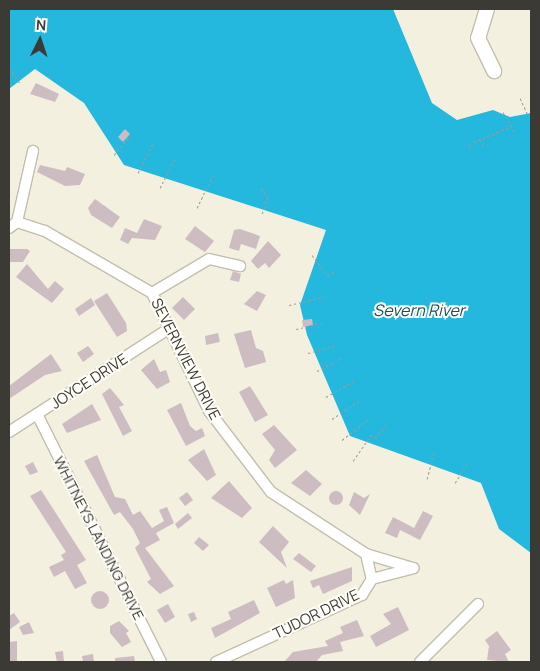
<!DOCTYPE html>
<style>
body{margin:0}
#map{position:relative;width:540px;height:671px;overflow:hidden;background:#f4f0e0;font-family:Manrope,sans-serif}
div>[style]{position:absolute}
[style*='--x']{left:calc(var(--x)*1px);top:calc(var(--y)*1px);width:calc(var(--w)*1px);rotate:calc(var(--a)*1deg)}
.water>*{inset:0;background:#24b8df}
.building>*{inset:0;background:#cdbcc2}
.round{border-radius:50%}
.path>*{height:1px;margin-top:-0.5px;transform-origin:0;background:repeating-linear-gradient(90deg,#9f9c91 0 2.5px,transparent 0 5px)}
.roads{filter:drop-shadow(1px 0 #c2beaf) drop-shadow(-1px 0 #c2beaf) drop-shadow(0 1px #c2beaf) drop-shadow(0 -1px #c2beaf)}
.street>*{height:10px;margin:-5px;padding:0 5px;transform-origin:5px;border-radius:5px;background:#fff}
.secondary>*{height:14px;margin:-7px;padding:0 7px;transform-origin:7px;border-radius:7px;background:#fff}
span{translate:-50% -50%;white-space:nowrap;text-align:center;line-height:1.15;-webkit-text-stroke:4px #fffdf7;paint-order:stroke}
.street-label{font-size:15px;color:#3b3a34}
.water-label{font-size:16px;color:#185060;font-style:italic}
.frame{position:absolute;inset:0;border:10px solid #3b3a34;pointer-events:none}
.north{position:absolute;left:15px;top:15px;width:50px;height:50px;-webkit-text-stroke:4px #fffdf7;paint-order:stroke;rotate:4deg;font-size:14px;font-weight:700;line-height:20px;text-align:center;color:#3b3a34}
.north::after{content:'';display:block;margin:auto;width:18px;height:22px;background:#3b3a34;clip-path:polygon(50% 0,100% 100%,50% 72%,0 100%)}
</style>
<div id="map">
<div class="water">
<i style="clip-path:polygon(9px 9px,393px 9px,432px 103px,457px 120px,493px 110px,510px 117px,531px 113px,531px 553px,499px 529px,481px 483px,350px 436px,307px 335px,300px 305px,326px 230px,124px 165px,84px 103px,35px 69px,9px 89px)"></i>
</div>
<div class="building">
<i style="clip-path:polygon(36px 83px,59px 94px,55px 102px,30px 94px)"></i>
<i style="clip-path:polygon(125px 129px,130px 134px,123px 142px,118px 137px)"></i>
<i style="clip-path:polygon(40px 165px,65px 171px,67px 167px,85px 174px,80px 185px,65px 186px,37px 172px)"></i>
<i style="clip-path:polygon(95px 199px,120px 217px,112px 228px,91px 215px,88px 208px)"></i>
<i style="clip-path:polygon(144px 219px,162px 226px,155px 240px,132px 238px,128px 244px,120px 240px,125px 228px,137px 233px)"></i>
<i style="clip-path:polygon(195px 226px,214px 241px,205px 252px,185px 239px)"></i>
<i style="clip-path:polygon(240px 229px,260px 236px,256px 249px,241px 244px,239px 251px,229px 248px,234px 230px)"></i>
<i style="clip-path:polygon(268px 241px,281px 255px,269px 268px,265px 263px,258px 269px,251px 261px)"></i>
<i style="clip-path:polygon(9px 249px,27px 249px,30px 251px,23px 262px,9px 262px)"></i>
<i style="clip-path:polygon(27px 264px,48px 289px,55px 281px,64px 289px,52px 303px,16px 277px)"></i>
<i style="clip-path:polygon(233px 271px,241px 274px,239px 282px,230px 280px)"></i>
<i style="clip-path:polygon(257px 291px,266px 295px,257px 311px,244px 304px)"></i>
<i style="clip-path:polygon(107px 293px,126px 323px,127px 331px,117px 337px,94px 301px)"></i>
<i style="clip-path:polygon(183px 297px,195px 309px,184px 320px,172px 308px)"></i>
<i style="clip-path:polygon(91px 298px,95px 305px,79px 316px,75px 309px)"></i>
<i style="clip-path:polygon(312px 319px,313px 325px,303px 327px,302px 320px)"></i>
<i style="clip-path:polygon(251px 330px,256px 348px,263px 351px,266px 362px,245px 368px,234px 334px)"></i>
<i style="clip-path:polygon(218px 333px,220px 342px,206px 345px,205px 336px)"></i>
<i style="clip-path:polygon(88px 346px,94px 354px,83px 362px,77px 353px)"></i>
<i style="clip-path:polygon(51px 354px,62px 371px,45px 375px,9px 399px,9px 386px)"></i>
<i style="clip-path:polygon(154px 359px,160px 372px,166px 370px,170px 382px,157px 389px,141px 370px)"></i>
<i style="clip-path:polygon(250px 386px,268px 415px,255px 422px,239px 392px)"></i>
<i style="clip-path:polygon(110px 388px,124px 405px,119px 407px,132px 431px,123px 436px,102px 394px)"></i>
<i style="clip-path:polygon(181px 403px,190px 426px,196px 431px,202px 428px,205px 436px,186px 446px,167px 410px)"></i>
<i style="clip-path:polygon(92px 404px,101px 420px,67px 433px,62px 424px)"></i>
<i style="clip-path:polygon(274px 425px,297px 450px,275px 468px,269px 460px,275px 450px,262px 434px)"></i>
<i style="clip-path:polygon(204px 449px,216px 475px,207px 481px,188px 460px)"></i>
<i style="clip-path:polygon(97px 455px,115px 497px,125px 499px,133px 515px,140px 511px,152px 528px,164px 521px,159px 510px,167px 507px,174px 523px,156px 533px,160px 540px,145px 548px,174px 586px,160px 594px,147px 582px,151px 579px,135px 548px,140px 543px,133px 529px,120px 512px,114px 515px,84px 461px)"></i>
<i style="clip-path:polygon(33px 462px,38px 472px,30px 475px,25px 466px)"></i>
<i style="clip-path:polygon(306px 470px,322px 484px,310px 496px,291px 483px)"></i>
<i style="clip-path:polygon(229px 481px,252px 508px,242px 518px,211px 498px)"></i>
<i style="clip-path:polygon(41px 490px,86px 560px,77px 565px,87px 583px,75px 589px,65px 571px,54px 577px,49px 567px,64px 560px,61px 555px,66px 552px,30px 496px)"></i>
<i class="round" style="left:329px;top:491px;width:14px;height:14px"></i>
<i style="clip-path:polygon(187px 492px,193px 500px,185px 506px,179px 498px)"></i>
<i style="clip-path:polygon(354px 492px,364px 498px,370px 494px,360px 515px,349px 505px)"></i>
<i style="clip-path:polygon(423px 511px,433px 516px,420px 540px,400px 530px,397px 538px,385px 533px,393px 517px,414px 528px)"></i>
<i style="clip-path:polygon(188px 513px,192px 518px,178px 529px,175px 524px)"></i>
<i style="clip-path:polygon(273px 526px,289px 542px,281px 552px,287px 568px,259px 542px)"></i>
<i style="clip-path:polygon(199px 537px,209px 545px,203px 551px,194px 543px)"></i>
<i style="clip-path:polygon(299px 553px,316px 566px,311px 572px,293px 559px)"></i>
<i style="clip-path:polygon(352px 567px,352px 581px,323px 594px,319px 585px,313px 588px,310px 581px)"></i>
<i style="clip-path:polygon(284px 580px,286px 584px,293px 580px,295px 598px,276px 607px,267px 588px)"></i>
<i class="round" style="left:91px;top:591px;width:18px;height:18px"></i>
<i style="clip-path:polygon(254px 600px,260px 613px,215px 638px,211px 628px,231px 619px,228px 612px)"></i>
<i style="clip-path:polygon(168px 604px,175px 617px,165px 623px,157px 610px)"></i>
<i style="clip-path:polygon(398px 607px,409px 630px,376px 647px,370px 636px,391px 624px,383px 614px)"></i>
<i style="clip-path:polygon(194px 612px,197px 619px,191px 622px,188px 614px)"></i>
<i style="clip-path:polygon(14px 613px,20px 622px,9px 630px,9px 616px)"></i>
<i style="clip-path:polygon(357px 620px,364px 636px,340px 642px,343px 651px,322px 655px,316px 662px,284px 662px,293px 652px,328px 646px,325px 641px,343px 633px,340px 627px)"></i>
<i style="clip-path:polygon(119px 621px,129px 631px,126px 633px,131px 642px,122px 647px,110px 633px,110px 626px)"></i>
<i style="clip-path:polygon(29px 622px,34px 633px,23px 635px,19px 627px)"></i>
<i style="clip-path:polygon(497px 631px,511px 650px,505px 654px,509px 662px,487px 660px,489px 646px,485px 640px)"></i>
<i style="clip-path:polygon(17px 641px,17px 662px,9px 662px,9px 642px)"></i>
<i style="clip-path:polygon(63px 651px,64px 662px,57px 662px,55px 652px)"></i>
<i style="clip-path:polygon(93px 654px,94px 662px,83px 662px,82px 656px)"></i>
<i style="clip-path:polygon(134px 656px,135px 662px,115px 662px,115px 658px)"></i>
</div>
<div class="path">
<i style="--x:9;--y:68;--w:19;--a:54"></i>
<i style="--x:520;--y:98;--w:21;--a:65"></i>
<i style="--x:503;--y:112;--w:24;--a:60"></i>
<i style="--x:480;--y:139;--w:7;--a:63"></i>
<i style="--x:470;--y:149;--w:5;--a:-101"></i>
<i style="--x:469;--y:144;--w:43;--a:-23"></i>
<i style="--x:114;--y:155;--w:25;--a:-50"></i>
<i style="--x:138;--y:173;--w:34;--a:-63"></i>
<i style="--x:160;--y:188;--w:34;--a:-63"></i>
<i style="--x:261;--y:188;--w:11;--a:52"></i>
<i style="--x:268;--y:197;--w:18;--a:109"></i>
<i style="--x:197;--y:208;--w:39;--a:-64"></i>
<i style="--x:312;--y:255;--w:26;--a:53"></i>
<i style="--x:328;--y:276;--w:9;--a:-36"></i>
<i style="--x:289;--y:305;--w:37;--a:-13"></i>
<i style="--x:296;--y:329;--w:27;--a:-13"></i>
<i style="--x:308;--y:353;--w:27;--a:-15"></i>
<i style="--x:317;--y:371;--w:29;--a:-27"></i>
<i style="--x:326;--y:397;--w:32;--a:-30"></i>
<i style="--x:332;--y:419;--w:36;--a:-34"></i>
<i style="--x:342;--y:440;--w:34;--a:-38"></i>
<i style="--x:353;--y:461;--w:32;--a:-55"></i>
<i style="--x:371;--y:435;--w:5;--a:37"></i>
<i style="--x:375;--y:438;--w:17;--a:-50"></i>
<i style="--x:427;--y:479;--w:28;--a:-75"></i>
<i style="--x:455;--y:483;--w:26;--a:-58"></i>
</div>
<div class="roads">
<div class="street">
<i style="--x:17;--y:222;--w:73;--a:-77.3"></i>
<i style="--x:9;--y:228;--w:10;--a:-37"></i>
<i style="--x:17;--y:222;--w:29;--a:18"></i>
<i style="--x:45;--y:231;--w:124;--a:30.1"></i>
<i style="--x:152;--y:293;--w:131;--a:64.2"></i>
<i style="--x:209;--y:411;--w:102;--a:52.6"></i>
<i style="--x:271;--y:492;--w:113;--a:33.1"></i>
<i style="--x:366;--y:554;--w:26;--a:77"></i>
<i style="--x:152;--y:293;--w:66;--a:-30.8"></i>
<i style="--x:209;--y:259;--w:32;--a:13"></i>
<i style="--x:37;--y:414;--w:277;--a:63.4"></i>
<i style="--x:9;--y:432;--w:189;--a:-32.9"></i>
<i style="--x:366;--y:554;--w:49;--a:16.6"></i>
<i style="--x:216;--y:662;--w:161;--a:-24.7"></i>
<i style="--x:362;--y:595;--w:19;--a:-58"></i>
<i style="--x:372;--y:579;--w:43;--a:-14.7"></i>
<i style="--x:420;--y:662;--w:82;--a:-45"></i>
</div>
<div class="secondary">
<i style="--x:487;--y:9;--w:30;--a:107"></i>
<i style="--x:478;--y:38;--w:37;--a:64"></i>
</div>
</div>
<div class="street-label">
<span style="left:186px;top:359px;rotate:63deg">SEVERNVIEW DRIVE</span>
<span style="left:89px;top:381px;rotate:-33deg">JOYCE DRIVE</span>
<span style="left:99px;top:538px;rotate:63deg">WHITNEYS LANDING DRIVE</span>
<span style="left:316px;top:614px;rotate:-26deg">TUDOR DRIVE</span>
</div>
<div class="water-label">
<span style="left:419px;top:310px">Severn River</span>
</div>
<div class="frame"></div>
<div class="north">N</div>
</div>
